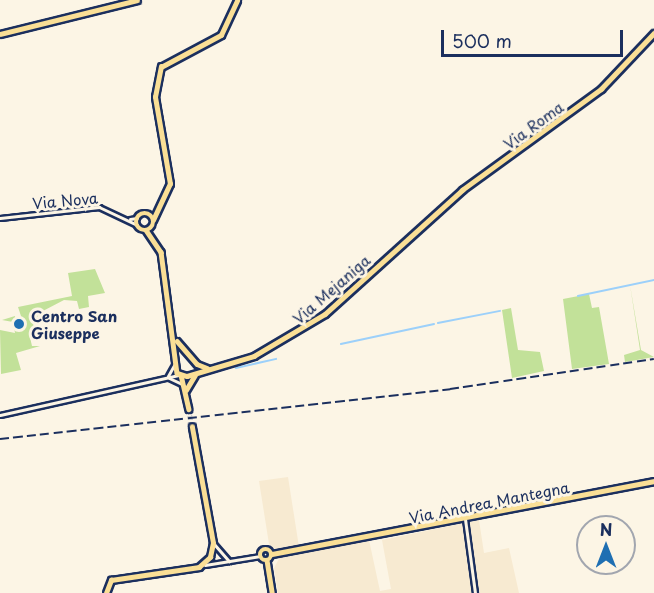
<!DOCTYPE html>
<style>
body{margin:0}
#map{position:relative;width:654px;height:593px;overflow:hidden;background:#fcf5e5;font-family:"Playpen Sans",sans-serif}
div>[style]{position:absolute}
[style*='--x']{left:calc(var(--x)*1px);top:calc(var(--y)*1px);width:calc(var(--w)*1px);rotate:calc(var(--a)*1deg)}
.built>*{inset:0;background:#f7ead1}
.green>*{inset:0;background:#c2e199}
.stream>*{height:1.5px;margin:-0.75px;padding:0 0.75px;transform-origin:0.75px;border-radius:0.75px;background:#9cd0fa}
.major-tunnel>*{height:4.5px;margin-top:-2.25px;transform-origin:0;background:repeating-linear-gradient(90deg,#cfcdca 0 4.5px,transparent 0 6.5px)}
.roads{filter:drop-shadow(2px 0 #1b2f5e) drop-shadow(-2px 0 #1b2f5e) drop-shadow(0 2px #1b2f5e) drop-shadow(0 -2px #1b2f5e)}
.minor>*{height:3px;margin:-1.5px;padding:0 1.5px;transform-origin:1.5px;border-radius:1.5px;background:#fcf5e5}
.major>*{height:4.5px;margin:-2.25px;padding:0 2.25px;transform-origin:2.25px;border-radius:2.25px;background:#fadf96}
.major>.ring{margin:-2.25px;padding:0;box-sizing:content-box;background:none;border:4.5px solid #fadf96;border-radius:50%}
.highway>*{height:5px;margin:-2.5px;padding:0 2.5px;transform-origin:2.5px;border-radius:2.5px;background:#fadf96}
.rail>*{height:1.5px;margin-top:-0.75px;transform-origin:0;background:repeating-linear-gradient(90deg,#1b2f5e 0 9px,transparent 0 13.5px)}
.dots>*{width:16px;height:16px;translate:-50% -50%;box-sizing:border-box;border:3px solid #fcf5e5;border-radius:50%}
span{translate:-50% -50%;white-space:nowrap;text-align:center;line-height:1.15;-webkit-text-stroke:6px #fcf5e5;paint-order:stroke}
.street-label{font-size:15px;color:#1b2f5e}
.poi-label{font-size:15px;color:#1b2f5e;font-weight:700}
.left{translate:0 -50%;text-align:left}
.north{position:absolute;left:576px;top:515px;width:60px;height:60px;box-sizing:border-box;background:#fcf5e5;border:2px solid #a2a6af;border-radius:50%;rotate:0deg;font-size:16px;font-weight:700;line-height:24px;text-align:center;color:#1b2f5e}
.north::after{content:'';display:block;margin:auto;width:21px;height:27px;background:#1f6fb2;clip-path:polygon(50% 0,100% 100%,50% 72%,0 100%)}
.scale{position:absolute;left:441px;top:30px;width:182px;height:27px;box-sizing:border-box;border:3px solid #1b2f5e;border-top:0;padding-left:8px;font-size:18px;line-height:21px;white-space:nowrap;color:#1b2f5e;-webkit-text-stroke:4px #fcf5e5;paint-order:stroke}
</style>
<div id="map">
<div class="built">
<i style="clip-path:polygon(288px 477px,299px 547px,276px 550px,269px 544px,259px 481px)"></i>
<i style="clip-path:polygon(479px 520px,484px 553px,509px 548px,519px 593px,278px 593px,274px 568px,281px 555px,369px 540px,380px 591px,391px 589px,382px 540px)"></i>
</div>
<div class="green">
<i style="clip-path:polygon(95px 269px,105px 293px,88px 296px,89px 307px,79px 309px,77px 301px,64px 300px,41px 312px,33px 323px,35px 331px,29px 333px,32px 346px,40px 346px,16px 353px,21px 370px,1px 374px,0 330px,15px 333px,13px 322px,2px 320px,15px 316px,16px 329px,25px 328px,18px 307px,72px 296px,68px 273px)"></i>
<i style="clip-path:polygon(630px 285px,641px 350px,654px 357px,625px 362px,624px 355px,640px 350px)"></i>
<i style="clip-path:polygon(589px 294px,592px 308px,599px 307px,609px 364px,572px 369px,563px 299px)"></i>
<i style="clip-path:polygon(511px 308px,518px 350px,540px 352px,544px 371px,512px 378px,502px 310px)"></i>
</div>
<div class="stream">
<i style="--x:578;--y:296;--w:78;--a:-11.9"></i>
<i style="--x:438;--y:323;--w:63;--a:-11"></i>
<i style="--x:341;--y:344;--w:95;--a:-12.1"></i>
<i style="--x:236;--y:368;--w:41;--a:-12.7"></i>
</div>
<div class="major-tunnel">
<i style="--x:189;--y:409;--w:18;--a:81"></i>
</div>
<div class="roads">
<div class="minor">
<i style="--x:0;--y:218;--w:100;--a:-6.3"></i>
<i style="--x:99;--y:207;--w:42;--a:25.3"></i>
<i style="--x:130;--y:219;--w:7;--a:-8"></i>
<i style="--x:168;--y:376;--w:13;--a:-61"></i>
<i style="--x:169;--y:378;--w:14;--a:25"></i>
<i style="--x:0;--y:415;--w:183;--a:-12.6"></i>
<i style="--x:465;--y:519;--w:75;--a:82.3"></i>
<i style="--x:214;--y:544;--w:23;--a:49"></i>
<i style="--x:205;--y:565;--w:56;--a:-9.3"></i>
</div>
<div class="major">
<i class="ring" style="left:136px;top:213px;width:13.5px;height:13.5px"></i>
<i style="--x:153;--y:220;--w:40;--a:-65"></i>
<i style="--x:170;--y:184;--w:88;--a:-99.8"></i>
<i style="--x:155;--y:97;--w:31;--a:-79"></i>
<i style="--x:161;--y:67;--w:68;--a:-28.1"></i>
<i style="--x:221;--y:35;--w:38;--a:-65"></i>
<i style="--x:146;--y:230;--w:27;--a:56"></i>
<i style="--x:161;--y:252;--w:122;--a:82.5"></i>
<i style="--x:177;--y:373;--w:10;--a:17"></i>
<i style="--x:187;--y:376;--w:70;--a:-16.6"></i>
<i style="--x:254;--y:356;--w:82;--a:-30.6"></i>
<i style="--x:325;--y:314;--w:185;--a:-42.1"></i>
<i style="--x:462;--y:190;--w:172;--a:-36"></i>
<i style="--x:601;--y:89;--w:77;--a:-46.6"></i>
<i style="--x:177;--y:341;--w:30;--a:49"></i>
<i style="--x:197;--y:364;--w:11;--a:22"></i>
<i style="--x:181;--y:375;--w:35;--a:77"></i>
<i style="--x:186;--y:390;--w:17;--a:-59"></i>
<i class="ring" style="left:260px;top:549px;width:7.5px;height:7.5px"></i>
<i style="--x:272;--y:554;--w:389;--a:-10.8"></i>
<i style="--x:267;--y:560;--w:33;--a:81"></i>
<i style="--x:106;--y:593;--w:14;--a:-69"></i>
<i style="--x:111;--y:580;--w:89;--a:-8.4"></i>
<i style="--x:199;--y:567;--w:15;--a:-42"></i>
<i style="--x:210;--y:557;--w:14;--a:-78"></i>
<i style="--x:213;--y:543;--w:118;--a:-100.3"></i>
</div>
<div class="highway">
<i style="--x:0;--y:34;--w:141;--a:-13.9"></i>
</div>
</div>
<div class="rail">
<i style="--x:0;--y:439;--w:453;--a:-6.3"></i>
<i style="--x:450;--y:389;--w:206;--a:-8.4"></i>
</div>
<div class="dots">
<i style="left:19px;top:324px;background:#1f6fb2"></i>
</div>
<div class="street-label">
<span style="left:533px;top:125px;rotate:-36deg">Via Roma</span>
<span style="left:65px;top:200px;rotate:-5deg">Via Nova</span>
<span style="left:331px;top:289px;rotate:-41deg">Via Mejaniga</span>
<span style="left:489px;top:502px;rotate:-11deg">Via Andrea Mantegna</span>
</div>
<div class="poi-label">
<span class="left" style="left:31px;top:324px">Centro San<br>Giuseppe</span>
</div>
<div class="north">N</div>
<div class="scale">500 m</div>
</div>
